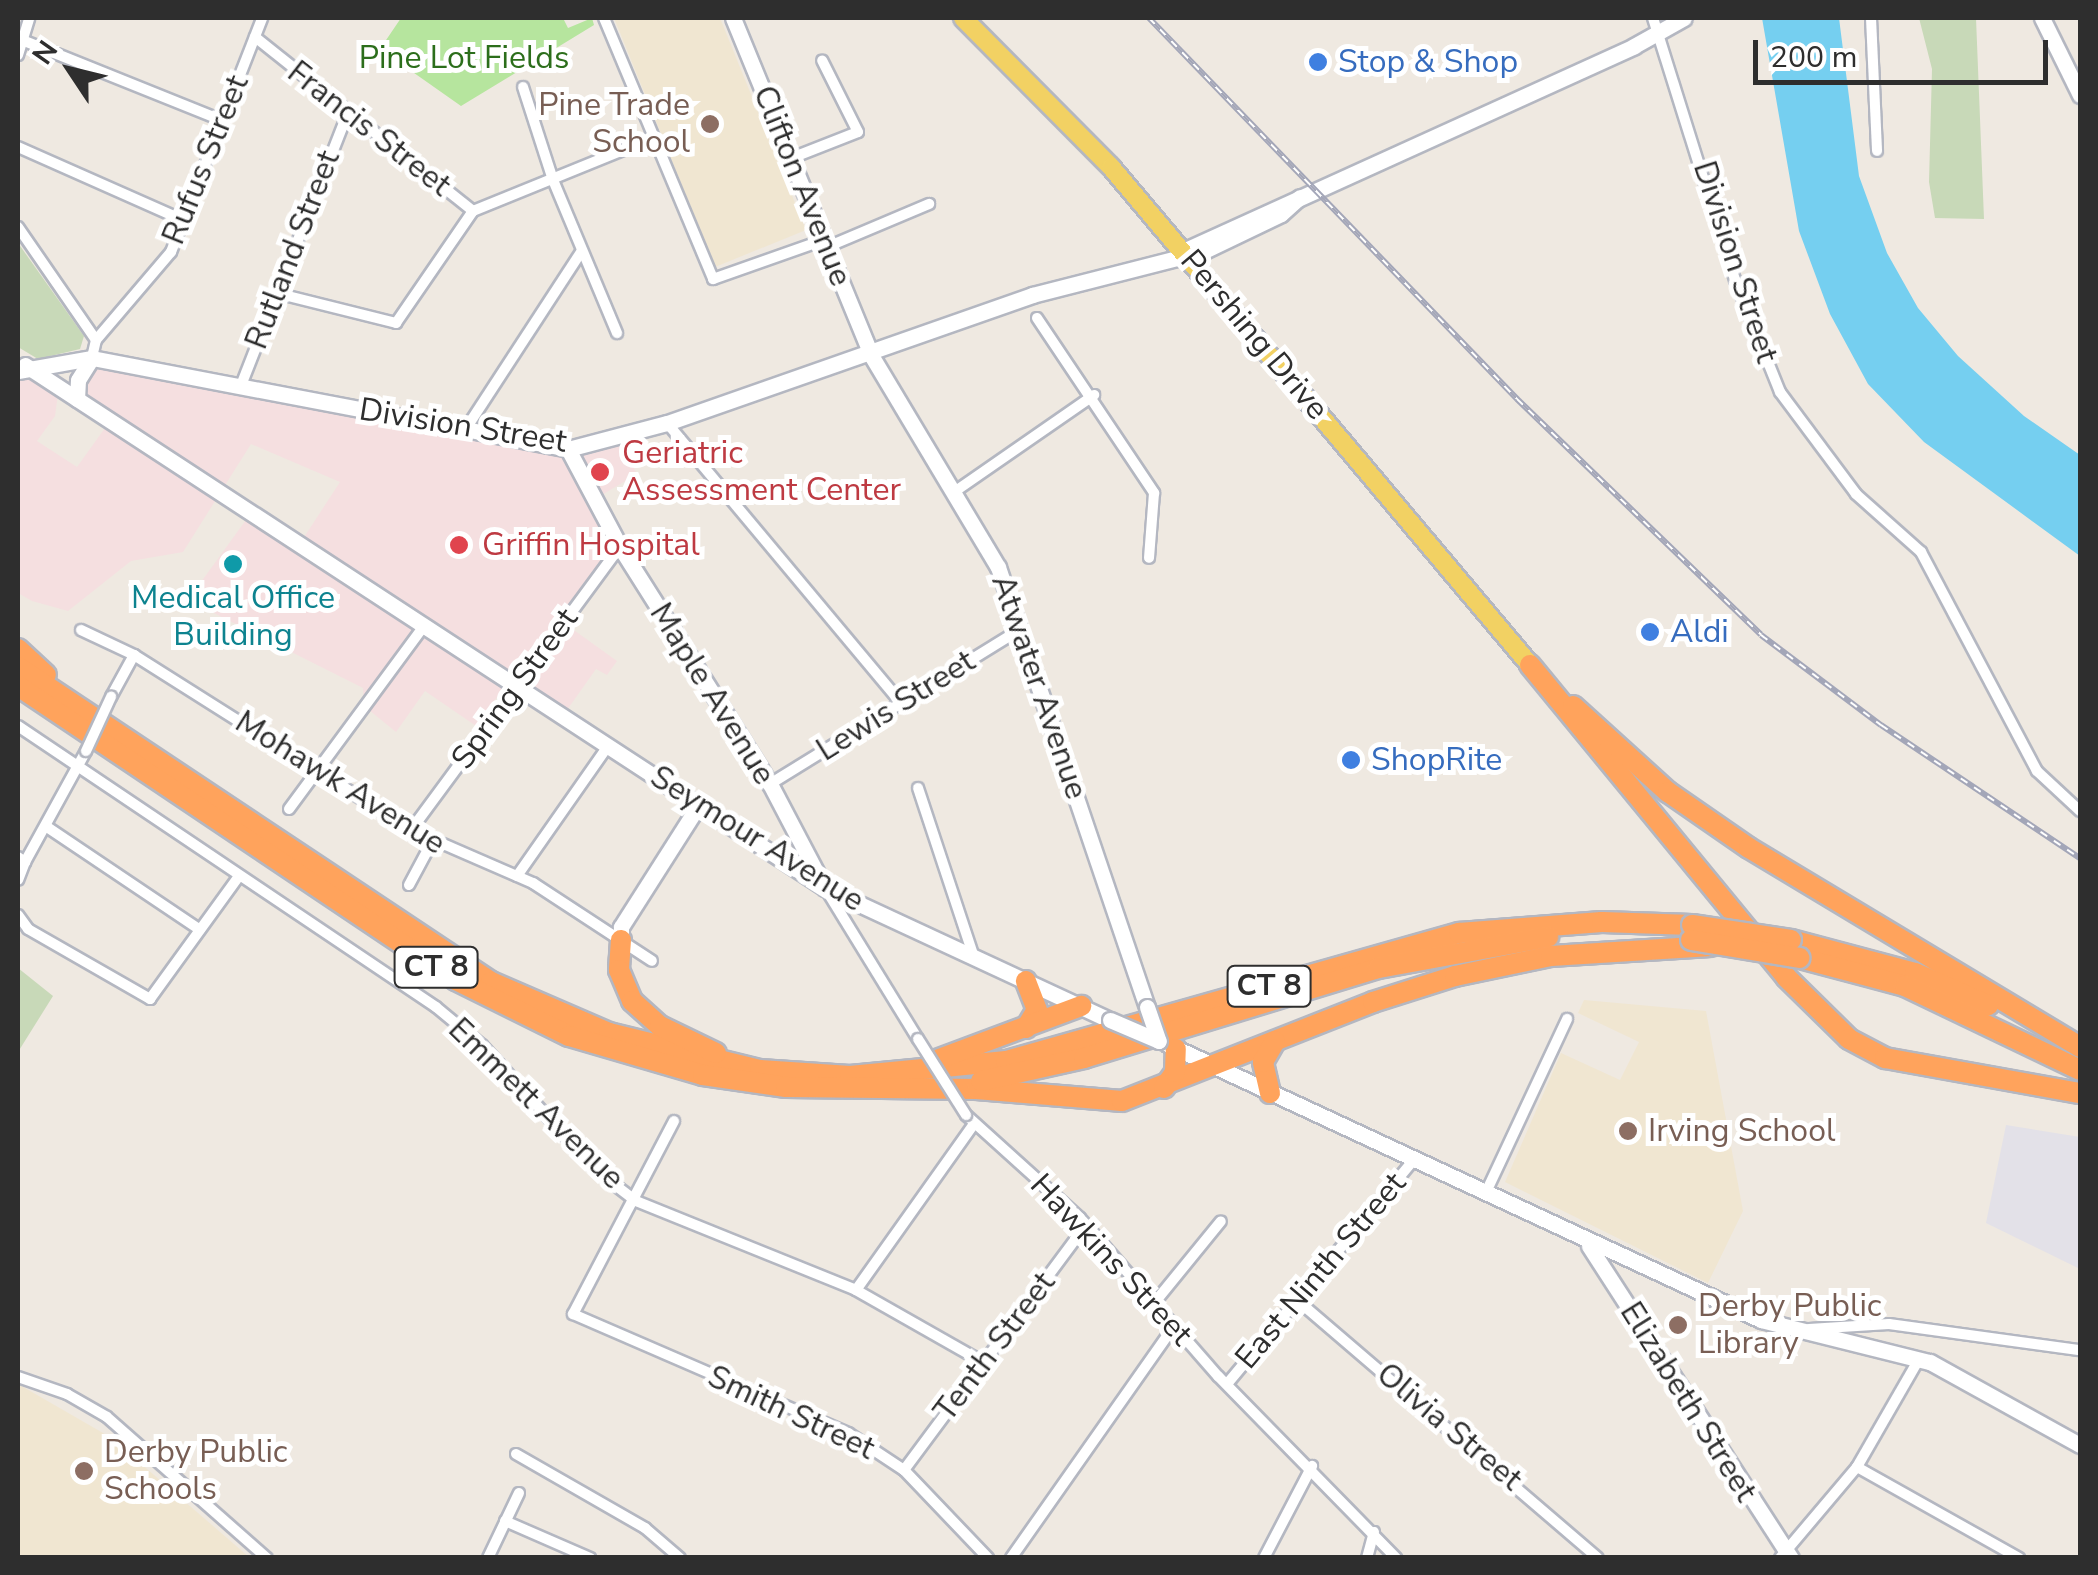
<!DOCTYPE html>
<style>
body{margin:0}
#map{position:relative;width:2098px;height:1575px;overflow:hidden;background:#efe9e1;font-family:"Nunito Sans",sans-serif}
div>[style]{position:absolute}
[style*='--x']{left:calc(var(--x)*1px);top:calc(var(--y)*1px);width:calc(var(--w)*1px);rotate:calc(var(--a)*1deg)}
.industrial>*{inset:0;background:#e3e1e8}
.education>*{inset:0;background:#f0e6d1}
.medical>*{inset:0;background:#f5dfe0}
.green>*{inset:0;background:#b6e59e}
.cemetery>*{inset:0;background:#c8d9b8}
.water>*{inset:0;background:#75cff0}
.roads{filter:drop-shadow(2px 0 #b4b7c1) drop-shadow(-2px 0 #b4b7c1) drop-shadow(0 2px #b4b7c1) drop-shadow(0 -2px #b4b7c1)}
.street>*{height:10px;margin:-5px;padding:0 5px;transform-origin:5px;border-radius:5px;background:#fff}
.secondary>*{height:15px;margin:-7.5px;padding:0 7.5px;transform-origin:7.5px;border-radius:7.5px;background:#fff}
.primary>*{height:18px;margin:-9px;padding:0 9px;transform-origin:9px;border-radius:9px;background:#f2d163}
.highway>*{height:20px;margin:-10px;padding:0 10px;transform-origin:10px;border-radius:10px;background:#ffa35c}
.rail>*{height:6px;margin-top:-3px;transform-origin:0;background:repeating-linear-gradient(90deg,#fff 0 8px,#a3a6b8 0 16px);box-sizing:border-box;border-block:2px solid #a3a6b8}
.bridges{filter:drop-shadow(2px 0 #b4b7c1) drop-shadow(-2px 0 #b4b7c1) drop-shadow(0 2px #b4b7c1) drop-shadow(0 -2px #b4b7c1)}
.street-bridge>*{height:10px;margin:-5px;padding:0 5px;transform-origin:5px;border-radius:5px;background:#fff}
.secondary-bridge>*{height:15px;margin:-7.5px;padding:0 7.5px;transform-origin:7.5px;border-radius:7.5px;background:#fff}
.highway-bridge>*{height:20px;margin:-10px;padding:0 10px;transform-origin:10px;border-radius:10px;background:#ffa35c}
.dots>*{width:28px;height:28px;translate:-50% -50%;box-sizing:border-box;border:5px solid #fff;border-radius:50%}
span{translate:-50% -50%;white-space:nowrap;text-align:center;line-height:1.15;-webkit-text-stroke:10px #fff;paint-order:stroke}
.shield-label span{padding:2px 8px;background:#fff;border:2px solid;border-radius:8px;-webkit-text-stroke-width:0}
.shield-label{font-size:30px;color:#2e2e2e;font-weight:700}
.park-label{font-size:32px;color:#2c6e1b}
.shop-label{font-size:32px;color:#366cbe}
.left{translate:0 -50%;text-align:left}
.education-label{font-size:32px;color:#785e54}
.right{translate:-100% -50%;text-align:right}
.street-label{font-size:32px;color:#2e2e2e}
.health-label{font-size:32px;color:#be3a42}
.culture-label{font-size:32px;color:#0d838f}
.frame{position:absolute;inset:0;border:20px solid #2e2e2e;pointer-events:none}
.north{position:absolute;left:20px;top:20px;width:100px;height:100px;-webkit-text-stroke:8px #fff;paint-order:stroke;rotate:305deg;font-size:28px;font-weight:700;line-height:40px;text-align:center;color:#2e2e2e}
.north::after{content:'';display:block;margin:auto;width:35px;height:45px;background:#2e2e2e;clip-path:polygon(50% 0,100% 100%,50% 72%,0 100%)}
.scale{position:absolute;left:1753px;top:40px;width:295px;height:45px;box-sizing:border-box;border:5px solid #2e2e2e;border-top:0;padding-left:12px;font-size:30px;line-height:35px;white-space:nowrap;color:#2e2e2e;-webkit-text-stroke:8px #fff;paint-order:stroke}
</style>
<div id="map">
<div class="industrial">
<i style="clip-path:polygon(2006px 1125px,2080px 1137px,2080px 1269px,1986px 1223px)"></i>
</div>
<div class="education">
<i style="clip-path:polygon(614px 18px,720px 18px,806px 230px,715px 267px)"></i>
<i style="clip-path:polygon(1584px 1000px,1706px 1011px,1743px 1211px,1708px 1283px,1505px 1182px,1561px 1053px,1620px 1080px,1639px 1042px,1578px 1013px)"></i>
<i style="clip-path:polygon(18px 1384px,110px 1437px,249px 1557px,18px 1557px)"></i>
</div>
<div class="medical">
<i style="clip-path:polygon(92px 358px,573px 455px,617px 437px,637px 474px,595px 499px,620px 547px,564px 623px,617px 661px,607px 675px,596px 669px,562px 717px,508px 682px,476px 726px,425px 691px,396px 732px,364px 706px,363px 688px,188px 600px,251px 513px,299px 545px,340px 482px,251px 444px,183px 552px,131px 561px,68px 611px,32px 601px,18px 593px,18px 371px,59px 387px,55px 416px,37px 441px,77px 467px,110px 421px,77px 399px)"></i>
</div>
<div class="green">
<i style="clip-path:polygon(401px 18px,563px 18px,568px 28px,592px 18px,594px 25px,461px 106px,380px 49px)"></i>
</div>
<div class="cemetery">
<i style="clip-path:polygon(1919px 18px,1976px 18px,1984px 219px,1935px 218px,1929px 182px,1932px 69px)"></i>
<i style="clip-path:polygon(18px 243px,84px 336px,80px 349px,38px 359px,18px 347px)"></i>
<i style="clip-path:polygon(18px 968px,53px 996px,18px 1052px)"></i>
</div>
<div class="water">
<i style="clip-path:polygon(1762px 18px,1839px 18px,1859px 176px,1887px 253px,1918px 308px,1958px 356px,2024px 416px,2080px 455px,2080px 556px,1924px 442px,1868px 384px,1830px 314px,1799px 231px)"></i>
</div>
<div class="roads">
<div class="street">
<i style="--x:604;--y:18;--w:283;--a:67.3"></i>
<i style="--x:713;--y:279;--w:118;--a:-19.4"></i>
<i style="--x:1653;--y:18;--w:275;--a:72.6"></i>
<i style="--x:1735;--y:280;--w:121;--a:68.1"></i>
<i style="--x:1780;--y:392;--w:127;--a:53.3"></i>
<i style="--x:1856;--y:494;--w:87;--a:41.7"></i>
<i style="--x:1921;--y:552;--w:248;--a:62.1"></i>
<i style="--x:2037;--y:771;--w:59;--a:42.9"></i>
<i style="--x:1871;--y:18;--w:133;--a:87.4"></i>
<i style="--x:255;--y:37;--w:279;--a:38.6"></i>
<i style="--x:22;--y:40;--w:217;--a:21.9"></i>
<i style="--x:18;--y:55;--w:39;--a:-73"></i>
<i style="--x:523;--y:87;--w:98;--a:72.1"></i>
<i style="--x:553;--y:180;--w:166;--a:67.3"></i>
<i style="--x:18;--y:147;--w:183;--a:23.9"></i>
<i style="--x:789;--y:159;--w:74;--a:-21.4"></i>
<i style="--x:858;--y:132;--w:80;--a:-116.6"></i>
<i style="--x:473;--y:211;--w:194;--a:-22.1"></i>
<i style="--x:18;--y:227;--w:137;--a:55.4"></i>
<i style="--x:96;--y:340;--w:18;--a:103"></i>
<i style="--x:827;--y:247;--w:111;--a:-22.9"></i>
<i style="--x:276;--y:293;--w:124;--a:14"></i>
<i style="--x:396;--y:323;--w:136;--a:-55.5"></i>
<i style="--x:1037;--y:318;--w:211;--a:56.2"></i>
<i style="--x:1154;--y:493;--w:65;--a:94.4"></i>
<i style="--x:96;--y:340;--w:116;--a:-49.6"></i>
<i style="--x:171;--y:252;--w:251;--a:-68.7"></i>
<i style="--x:240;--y:388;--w:296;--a:-68.6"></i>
<i style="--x:667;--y:423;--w:363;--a:50.1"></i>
<i style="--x:465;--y:430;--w:212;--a:-56.9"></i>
<i style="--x:957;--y:490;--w:167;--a:-34.7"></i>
<i style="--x:81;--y:630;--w:59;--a:25.3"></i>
<i style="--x:134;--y:655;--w:328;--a:32.3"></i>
<i style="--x:411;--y:830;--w:133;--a:23.5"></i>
<i style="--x:533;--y:883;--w:142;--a:33.2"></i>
<i style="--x:111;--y:697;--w:48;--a:-61.3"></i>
<i style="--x:18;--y:726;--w:504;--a:33.91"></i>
<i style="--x:436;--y:1007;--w:60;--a:39.6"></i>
<i style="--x:482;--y:1045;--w:171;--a:47.6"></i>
<i style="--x:597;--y:1171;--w:49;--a:37.6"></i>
<i style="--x:636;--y:1201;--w:237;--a:22"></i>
<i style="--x:856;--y:1290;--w:146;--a:29.6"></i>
<i style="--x:770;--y:784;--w:295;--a:-31.7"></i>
<i style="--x:918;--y:788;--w:178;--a:71.7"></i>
<i style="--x:289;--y:809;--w:226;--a:-53.6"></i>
<i style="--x:47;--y:827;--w:184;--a:33.9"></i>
<i style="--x:411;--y:830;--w:352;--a:-53.6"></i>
<i style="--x:18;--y:857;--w:9;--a:36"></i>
<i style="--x:25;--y:862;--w:19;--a:111"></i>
<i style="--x:25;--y:862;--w:127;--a:-61.2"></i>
<i style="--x:517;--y:876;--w:159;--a:-55"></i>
<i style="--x:409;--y:885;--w:49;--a:-61.9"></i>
<i style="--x:825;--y:888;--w:177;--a:58.4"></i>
<i style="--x:18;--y:915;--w:17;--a:54"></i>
<i style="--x:28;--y:929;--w:141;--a:29.8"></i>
<i style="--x:150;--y:999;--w:152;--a:-54.1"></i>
<i style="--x:966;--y:1115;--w:154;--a:42.1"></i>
<i style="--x:1080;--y:1218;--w:210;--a:48.9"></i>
<i style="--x:1218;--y:1376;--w:255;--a:45.6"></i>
<i style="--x:674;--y:1121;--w:218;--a:117.6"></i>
<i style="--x:573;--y:1314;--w:300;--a:23.4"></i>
<i style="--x:848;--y:1433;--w:67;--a:33.5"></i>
<i style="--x:904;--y:1470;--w:122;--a:46.3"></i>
<i style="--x:1487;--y:1190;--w:189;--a:-64.9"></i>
<i style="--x:856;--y:1290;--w:204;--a:-54.6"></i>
<i style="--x:1297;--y:1300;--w:396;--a:40.6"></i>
<i style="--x:1155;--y:1302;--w:104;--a:-50.8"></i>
<i style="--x:1809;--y:1329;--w:80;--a:-3.6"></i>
<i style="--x:1889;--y:1324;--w:193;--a:7.8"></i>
<i style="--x:18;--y:1377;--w:52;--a:19.1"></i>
<i style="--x:67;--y:1394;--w:46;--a:29.9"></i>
<i style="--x:107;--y:1417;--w:213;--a:41.4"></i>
<i style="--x:1227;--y:1384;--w:294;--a:-50.2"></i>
<i style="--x:516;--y:1454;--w:149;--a:29.8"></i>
<i style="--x:645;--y:1528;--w:46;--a:40.6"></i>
<i style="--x:1857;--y:1467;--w:186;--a:29.3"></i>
<i style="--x:904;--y:1470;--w:305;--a:-53.4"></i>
<i style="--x:505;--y:1521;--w:93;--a:23.5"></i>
<i style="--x:488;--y:1558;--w:72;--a:-64.5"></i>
<i style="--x:1011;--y:1558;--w:285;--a:-54.9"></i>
<i style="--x:1264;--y:1558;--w:104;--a:-62.4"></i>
<i style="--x:1367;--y:1558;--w:27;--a:-75"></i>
<i style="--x:1780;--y:1558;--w:119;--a:-49.8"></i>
<i style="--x:1857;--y:1467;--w:125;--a:-60.1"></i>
</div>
<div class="secondary">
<i style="--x:733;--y:18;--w:364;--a:67.7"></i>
<i style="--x:871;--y:355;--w:247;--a:59.1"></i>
<i style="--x:998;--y:567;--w:465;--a:71.3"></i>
<i style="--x:2042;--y:18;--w:86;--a:63.7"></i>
<i style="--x:1183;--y:251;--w:495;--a:-24.4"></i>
<i style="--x:1634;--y:46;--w:57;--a:-29.2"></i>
<i style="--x:25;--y:365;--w:956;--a:33.17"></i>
<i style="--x:825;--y:888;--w:314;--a:24.9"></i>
<i style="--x:18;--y:371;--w:75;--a:-10"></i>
<i style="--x:92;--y:358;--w:485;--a:10.8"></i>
<i style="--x:568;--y:449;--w:102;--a:-14.7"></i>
<i style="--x:667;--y:423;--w:387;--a:-19.3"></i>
<i style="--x:1032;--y:295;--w:178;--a:-14.3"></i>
<i style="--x:1204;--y:251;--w:85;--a:-25.7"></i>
<i style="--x:1281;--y:214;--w:25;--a:-42"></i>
<i style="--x:77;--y:399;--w:19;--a:-87"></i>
<i style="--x:78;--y:380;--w:26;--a:-58"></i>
<i style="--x:568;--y:449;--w:111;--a:62"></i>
<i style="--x:620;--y:547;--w:280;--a:57.7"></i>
<i style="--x:770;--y:784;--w:114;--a:62.3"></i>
<i style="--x:621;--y:940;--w:13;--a:-90"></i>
<i style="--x:621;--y:927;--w:143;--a:-57.5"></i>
<i style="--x:1167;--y:1044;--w:655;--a:24.92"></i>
<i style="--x:1761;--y:1320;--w:174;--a:14"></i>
<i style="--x:1930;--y:1362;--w:171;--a:29"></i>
<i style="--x:1589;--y:1246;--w:372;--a:57.1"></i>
</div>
<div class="primary">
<i style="--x:963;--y:18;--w:210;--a:45.2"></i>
<i style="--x:1111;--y:167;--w:651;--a:49.92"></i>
</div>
<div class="highway">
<i style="--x:18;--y:649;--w:38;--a:43"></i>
<i style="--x:1530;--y:665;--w:404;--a:50.6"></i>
<i style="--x:1786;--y:977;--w:88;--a:44.5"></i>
<i style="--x:1849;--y:1039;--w:41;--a:27.8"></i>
<i style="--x:1885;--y:1058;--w:198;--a:10.2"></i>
<i style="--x:18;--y:667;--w:568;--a:33.66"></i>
<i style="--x:491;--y:982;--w:129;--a:23.4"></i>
<i style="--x:609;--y:1033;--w:155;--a:13.8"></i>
<i style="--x:760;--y:1070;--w:90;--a:3.8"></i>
<i style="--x:850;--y:1076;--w:157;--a:-5.5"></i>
<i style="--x:1006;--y:1061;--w:471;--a:-15.8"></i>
<i style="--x:1459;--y:933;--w:143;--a:-4.4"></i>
<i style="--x:1602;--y:922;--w:90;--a:1.9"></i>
<i style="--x:18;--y:686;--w:528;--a:33.87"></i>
<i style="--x:456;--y:980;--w:126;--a:26.4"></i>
<i style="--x:569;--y:1036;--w:140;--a:16.2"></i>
<i style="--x:703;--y:1075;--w:84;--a:8.2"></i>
<i style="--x:786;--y:1087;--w:191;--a:0.6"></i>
<i style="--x:977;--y:1089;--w:145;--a:4.7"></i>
<i style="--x:1122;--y:1101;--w:270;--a:-21.5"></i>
<i style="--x:1373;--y:1002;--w:86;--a:-17.6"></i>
<i style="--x:1455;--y:976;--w:98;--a:-11.8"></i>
<i style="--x:1551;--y:956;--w:160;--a:-3.6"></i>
<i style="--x:1573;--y:706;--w:128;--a:42.2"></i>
<i style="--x:1668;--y:792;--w:98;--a:34.7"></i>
<i style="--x:1749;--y:848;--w:386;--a:31"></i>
<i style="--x:621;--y:940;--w:30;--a:94"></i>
<i style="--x:619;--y:970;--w:34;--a:67"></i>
<i style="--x:632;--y:1001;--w:38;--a:42"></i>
<i style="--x:660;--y:1026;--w:62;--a:25.7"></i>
<i style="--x:1791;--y:940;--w:128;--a:14.9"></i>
<i style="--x:1915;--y:973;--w:80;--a:23.7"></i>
<i style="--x:1800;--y:958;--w:109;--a:14.9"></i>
<i style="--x:1905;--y:986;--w:194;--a:25.6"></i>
<i style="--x:1026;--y:1028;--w:21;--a:-59"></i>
<i style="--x:1037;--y:1010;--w:31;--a:-111"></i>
<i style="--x:939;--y:1059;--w:152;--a:-20.5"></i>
<i style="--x:981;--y:1081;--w:106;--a:-12.6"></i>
<i style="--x:1084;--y:1058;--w:307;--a:-17"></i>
<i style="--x:1378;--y:968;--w:173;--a:-10.3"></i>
<i style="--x:1164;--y:1088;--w:19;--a:-55"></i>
<i style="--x:1175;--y:1072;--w:23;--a:-88"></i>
<i style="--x:1270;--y:1093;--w:32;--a:-103"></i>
<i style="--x:1263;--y:1062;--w:24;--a:-60"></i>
</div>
</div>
<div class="rail">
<i style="--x:1149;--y:18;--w:530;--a:45.99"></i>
<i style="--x:1517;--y:399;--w:339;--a:44"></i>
<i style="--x:1761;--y:635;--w:150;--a:36.9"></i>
<i style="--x:1881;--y:725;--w:239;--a:33.8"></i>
</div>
<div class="bridges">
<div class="street-bridge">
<i style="--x:86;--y:751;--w:60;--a:-65.2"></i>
<i style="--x:918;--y:1039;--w:90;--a:57.7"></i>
</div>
<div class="secondary-bridge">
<i style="--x:1147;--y:1007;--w:36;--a:71"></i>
<i style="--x:1110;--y:1020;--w:53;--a:23.2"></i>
</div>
<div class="highway-bridge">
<i style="--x:1692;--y:925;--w:100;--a:8.6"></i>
<i style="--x:1691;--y:940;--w:110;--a:9.4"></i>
</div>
</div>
<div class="dots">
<i style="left:1318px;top:62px;background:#3f7fe0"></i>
<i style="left:710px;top:124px;background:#8d6e63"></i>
<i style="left:600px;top:472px;background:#e0444e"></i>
<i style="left:459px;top:545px;background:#e0444e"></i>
<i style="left:233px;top:564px;background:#0f9aa8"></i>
<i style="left:1650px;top:632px;background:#3f7fe0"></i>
<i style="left:1351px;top:760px;background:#3f7fe0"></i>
<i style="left:1628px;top:1131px;background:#8d6e63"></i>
<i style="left:1678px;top:1325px;background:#8d6e63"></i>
<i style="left:84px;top:1471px;background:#8d6e63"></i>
</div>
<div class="shield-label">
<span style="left:436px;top:967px">CT 8</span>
<span style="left:1269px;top:986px">CT 8</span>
</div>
<div class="park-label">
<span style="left:464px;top:58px">Pine Lot Fields</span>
</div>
<div class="shop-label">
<span class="left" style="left:1338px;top:62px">Stop &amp; Shop</span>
<span class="left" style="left:1670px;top:632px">Aldi</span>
<span class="left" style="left:1371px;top:760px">ShopRite</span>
</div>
<div class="education-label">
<span class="right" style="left:690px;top:124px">Pine Trade<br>School</span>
<span class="left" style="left:1648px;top:1131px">Irving School</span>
<span class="left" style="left:1698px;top:1325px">Derby Public<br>Library</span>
<span class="left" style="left:104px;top:1471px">Derby Public<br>Schools</span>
</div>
<div class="street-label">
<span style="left:369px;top:129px;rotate:38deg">Francis Street</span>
<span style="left:206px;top:160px;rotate:-68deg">Rufus Street</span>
<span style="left:802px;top:186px;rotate:68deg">Clifton Avenue</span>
<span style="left:293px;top:250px;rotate:-69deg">Rutland Street</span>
<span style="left:1735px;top:262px;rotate:72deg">Division Street</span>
<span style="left:1254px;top:335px;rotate:50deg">Pershing Drive</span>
<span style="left:463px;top:426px;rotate:9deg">Division Street</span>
<span style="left:1039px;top:687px;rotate:71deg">Atwater Avenue</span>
<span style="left:515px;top:689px;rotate:-54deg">Spring Street</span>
<span style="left:712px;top:694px;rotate:58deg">Maple Avenue</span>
<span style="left:896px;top:706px;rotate:-32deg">Lewis Street</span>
<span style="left:340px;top:783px;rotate:32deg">Mohawk Avenue</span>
<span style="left:757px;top:839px;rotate:32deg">Seymour Avenue</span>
<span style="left:536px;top:1104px;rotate:44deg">Emmett Avenue</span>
<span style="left:1111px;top:1260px;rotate:47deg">Hawkins Street</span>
<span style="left:1321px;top:1271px;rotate:-50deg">East Ninth Street</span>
<span style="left:995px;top:1347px;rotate:-53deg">Tenth Street</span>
<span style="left:1688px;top:1402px;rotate:58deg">Elizabeth Street</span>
<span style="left:791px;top:1413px;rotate:25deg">Smith Street</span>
<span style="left:1449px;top:1427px;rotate:40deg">Olivia Street</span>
</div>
<div class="health-label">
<span class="left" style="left:622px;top:472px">Geriatric<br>Assessment Center</span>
<span class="left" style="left:482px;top:545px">Griffin Hospital</span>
</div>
<div class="culture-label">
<span style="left:233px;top:617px">Medical Office<br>Building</span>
</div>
<div class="frame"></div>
<div class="north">N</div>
<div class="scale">200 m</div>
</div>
